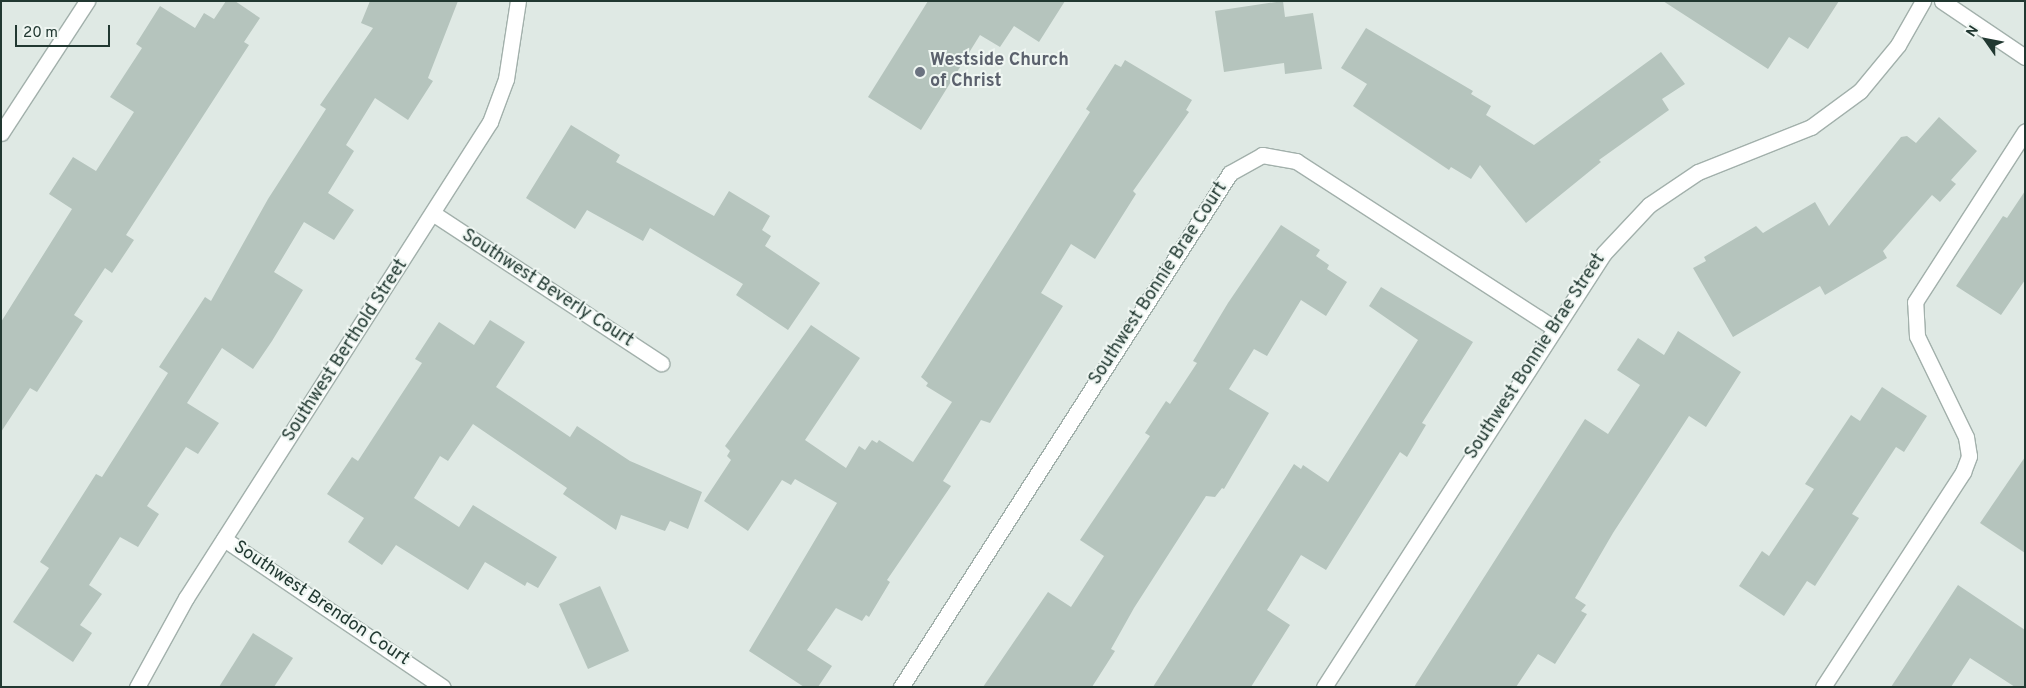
<!DOCTYPE html>
<style>
body{margin:0}
#map{position:relative;width:2026px;height:688px;overflow:hidden;background:#dfe9e4;font-family:Overpass,sans-serif}
div>[style]{position:absolute}
[style*='--x']{left:calc(var(--x)*1px);top:calc(var(--y)*1px);width:calc(var(--w)*1px);rotate:calc(var(--a)*1deg)}
.building>*{inset:0;background:#b5c4bd}
.roads{filter:drop-shadow(1px 0 #a2b0ab) drop-shadow(-1px 0 #a2b0ab) drop-shadow(0 1px #a2b0ab) drop-shadow(0 -1px #a2b0ab)}
.service>*{height:15px;margin:-7.5px;padding:0 7.5px;transform-origin:7.5px;border-radius:7.5px;background:#fff}
.minor>*{height:15px;margin:-7.5px;padding:0 7.5px;transform-origin:7.5px;border-radius:7.5px;background:#fff}
.dots>*{width:14px;height:14px;translate:-50% -50%;box-sizing:border-box;border:2px solid #eff6f2;border-radius:50%}
span{translate:-50% -50%;white-space:nowrap;text-align:center;line-height:1.15;-webkit-text-stroke:4px #eff6f2;paint-order:stroke}
.worship-label{font-size:18px;color:#5b616d;font-weight:700}
.left{translate:0 -50%;text-align:left}
.street-label{font-size:18px;color:#213831}
.frame{position:absolute;inset:0;border:2px solid #213831;pointer-events:none}
.north{position:absolute;left:1961px;top:15px;width:50px;height:50px;-webkit-text-stroke:4px #eff6f2;paint-order:stroke;rotate:303deg;font-size:14px;font-weight:700;line-height:20px;text-align:center;color:#213831}
.north::after{content:'';display:block;margin:auto;width:18px;height:22px;background:#213831;clip-path:polygon(50% 0,100% 100%,50% 72%,0 100%)}
.scale{position:absolute;left:15px;top:25px;width:95px;height:22px;box-sizing:border-box;border:2px solid #213831;border-top:0;padding-left:6px;font-size:15px;line-height:18px;white-space:nowrap;color:#213831;-webkit-text-stroke:4px #eff6f2;paint-order:stroke}
</style>
<div id="map">
<div class="building">
<i style="clip-path:polygon(226px 1px,235px 1px,260px 18px,244px 42px,249px 45px,126px 235px,134px 240px,112px 273px,105px 268px,74px 315px,83px 321px,37px 392px,30px 388px,1px 432px,1px 322px,72px 209px,49px 194px,73px 157px,96px 171px,134px 112px,110px 97px,142px 48px,136px 44px,160px 6px,195px 28px,204px 13px,214px 19px)"></i>
<i style="clip-path:polygon(370px 1px,458px 1px,428px 78px,433px 81px,408px 120px,375px 98px,346px 145px,354px 151px,328px 193px,354px 210px,334px 240px,304px 222px,274px 272px,303px 290px,272px 341px,253px 369px,222px 348px,187px 403px,219px 423px,198px 454px,186px 447px,147px 506px,159px 514px,138px 547px,120px 537px,89px 585px,102px 594px,80px 625px,92px 633px,73px 662px,13px 622px,49px 568px,40px 562px,96px 474px,102px 477px,168px 373px,159px 367px,205px 297px,211px 301px,268px 199px,326px 109px,320px 105px,373px 28px,361px 23px)"></i>
<i style="clip-path:polygon(928px 1px,1065px 1px,1039px 42px,1014px 26px,1000px 47px,980px 35px,921px 130px,868px 97px)"></i>
<i style="clip-path:polygon(1283px 1px,1285px 17px,1313px 13px,1322px 69px,1285px 74px,1284px 63px,1224px 72px,1215px 11px)"></i>
<i style="clip-path:polygon(1663px 1px,1839px 1px,1808px 49px,1789px 37px,1768px 69px)"></i>
<i style="clip-path:polygon(1366px 28px,1473px 91px,1471px 94px,1491px 106px,1486px 115px,1534px 145px,1661px 52px,1685px 84px,1662px 99px,1669px 110px,1599px 160px,1601px 162px,1526px 223px,1480px 165px,1471px 179px,1451px 167px,1449px 170px,1353px 106px,1367px 84px,1341px 68px)"></i>
<i style="clip-path:polygon(1125px 60px,1192px 100px,1186px 110px,1189px 112px,1133px 191px,1136px 194px,1095px 259px,1071px 244px,1041px 293px,1063px 306px,990px 423px,981px 420px,943px 481px,951px 486px,887px 580px,890px 582px,869px 617px,866px 615px,862px 621px,836px 608px,807px 650px,832px 666px,818px 687px,804px 687px,749px 651px,837px 503px,795px 479px,791px 485px,782px 480px,748px 531px,704px 501px,731px 460px,727px 456px,730px 451px,725px 446px,811px 325px,860px 358px,805px 440px,846px 468px,859px 446px,865px 450px,872px 440px,877px 443px,879px 440px,913px 462px,952px 402px,926px 386px,928px 383px,921px 377px,1090px 112px,1086px 109px,1115px 64px,1121px 67px)"></i>
<i style="clip-path:polygon(1939px 117px,1977px 151px,1951px 180px,1956px 184px,1940px 202px,1932px 195px,1883px 251px,1887px 258px,1825px 295px,1820px 286px,1733px 337px,1693px 268px,1706px 261px,1704px 257px,1756px 226px,1763px 233px,1815px 202px,1829px 226px,1901px 137px,1907px 136px,1916px 143px)"></i>
<i style="clip-path:polygon(571px 125px,620px 155px,616px 162px,714px 216px,729px 191px,770px 216px,762px 230px,771px 236px,765px 246px,820px 283px,788px 330px,736px 295px,743px 284px,650px 228px,643px 241px,587px 210px,575px 229px,526px 198px)"></i>
<i style="clip-path:polygon(2025px 191px,2025px 280px,2001px 315px,1956px 286px,2003px 216px,2007px 218px)"></i>
<i style="clip-path:polygon(1281px 225px,1320px 250px,1316px 256px,1329px 265px,1327px 269px,1347px 282px,1326px 316px,1301px 300px,1267px 356px,1254px 349px,1229px 389px,1269px 413px,1224px 489px,1222px 488px,1215px 497px,1206px 496px,1134px 608px,1111px 649px,1115px 651px,1092px 687px,983px 687px,1048px 592px,1071px 607px,1104px 556px,1080px 540px,1150px 436px,1145px 433px,1166px 401px,1170px 404px,1197px 363px,1193px 361px,1228px 303px)"></i>
<i style="clip-path:polygon(1381px 287px,1473px 342px,1422px 423px,1426px 425px,1407px 457px,1400px 452px,1326px 570px,1301px 555px,1267px 610px,1290px 625px,1251px 687px,1153px 687px,1294px 464px,1301px 469px,1303px 465px,1328px 482px,1418px 340px,1369px 306px)"></i>
<i style="clip-path:polygon(490px 320px,525px 342px,496px 387px,570px 437px,577px 426px,630px 461px,702px 492px,688px 529px,670px 521px,665px 531px,621px 515px,616px 530px,563px 494px,567px 488px,473px 424px,448px 461px,440px 456px,414px 498px,459px 527px,473px 505px,557px 557px,538px 588px,527px 582px,525px 586px,485px 562px,468px 590px,396px 545px,382px 565px,348px 542px,364px 518px,327px 494px,352px 457px,358px 461px,399px 398px,422px 363px,415px 359px,439px 322px,474px 345px)"></i>
<i style="clip-path:polygon(1678px 331px,1741px 372px,1706px 427px,1689px 416px,1613px 533px,1575px 598px,1586px 605px,1581px 611px,1587px 614px,1555px 664px,1538px 654px,1516px 687px,1414px 687px,1585px 419px,1608px 434px,1640px 385px,1617px 370px,1638px 338px,1664px 355px)"></i>
<i style="clip-path:polygon(1882px 387px,1927px 416px,1904px 452px,1896px 447px,1852px 514px,1859px 518px,1815px 586px,1807px 581px,1784px 616px,1739px 586px,1762px 551px,1769px 556px,1814px 489px,1805px 484px,1851px 415px,1860px 421px)"></i>
<i style="clip-path:polygon(2025px 457px,2025px 553px,1980px 523px)"></i>
<i style="clip-path:polygon(1958px 585px,2025px 630px,2025px 687px,2015px 687px,1970px 658px,1951px 687px,1891px 687px)"></i>
<i style="clip-path:polygon(600px 586px,629px 651px,588px 669px,559px 604px)"></i>
<i style="clip-path:polygon(253px 633px,293px 658px,274px 687px,219px 687px)"></i>
</div>
<div class="roads">
<div class="service">
<i style="--x:1823;--y:687;--w:257;--a:-56.9"></i>
<i style="--x:1963;--y:472;--w:17;--a:-69"></i>
<i style="--x:1969;--y:456;--w:19;--a:-99"></i>
<i style="--x:1966;--y:437;--w:112;--a:-115.9"></i>
<i style="--x:1917;--y:336;--w:34;--a:-93"></i>
<i style="--x:1915;--y:302;--w:203;--a:-57.2"></i>
</div>
<div class="minor">
<i style="--x:1942;--y:1;--w:100;--a:34"></i>
<i style="--x:1;--y:133;--w:158;--a:-56.9"></i>
<i style="--x:434;--y:214;--w:272;--a:33.3"></i>
<i style="--x:224;--y:539;--w:264;--a:34.1"></i>
<i style="--x:137;--y:687;--w:102;--a:-61.2"></i>
<i style="--x:186;--y:598;--w:565;--a:-57.44"></i>
<i style="--x:490;--y:122;--w:46;--a:-69.6"></i>
<i style="--x:506;--y:79;--w:79;--a:-81.3"></i>
<i style="--x:901;--y:687;--w:610;--a:-57.38"></i>
<i style="--x:1230;--y:173;--w:37;--a:-29"></i>
<i style="--x:1262;--y:155;--w:35;--a:10"></i>
<i style="--x:1296;--y:161;--w:306;--a:32.9"></i>
<i style="--x:1324;--y:687;--w:516;--a:-57.17"></i>
<i style="--x:1604;--y:253;--w:66;--a:-46.8"></i>
<i style="--x:1649;--y:205;--w:59;--a:-34"></i>
<i style="--x:1698;--y:172;--w:122;--a:-21.7"></i>
<i style="--x:1811;--y:127;--w:61;--a:-36.3"></i>
<i style="--x:1860;--y:91;--w:60;--a:-50.4"></i>
<i style="--x:1898;--y:45;--w:51;--a:-60.4"></i>
</div>
</div>
<div class="dots">
<i style="left:920px;top:72px;background:#6b7280"></i>
</div>
<div class="worship-label">
<span class="left" style="left:930px;top:72px">Westside Church<br>of Christ</span>
</div>
<div class="street-label">
<span style="left:1159px;top:284px;rotate:-57deg">Southwest Bonnie Brae Court</span>
<span style="left:547px;top:289px;rotate:33deg">Southwest Beverly Court</span>
<span style="left:346px;top:351px;rotate:-57deg">Southwest Berthold Street</span>
<span style="left:1536px;top:357px;rotate:-57deg">Southwest Bonnie Brae Street</span>
<span style="left:321px;top:604px;rotate:34deg">Southwest Brendon Court</span>
</div>
<div class="frame"></div>
<div class="north">N</div>
<div class="scale">20 m</div>
</div>
